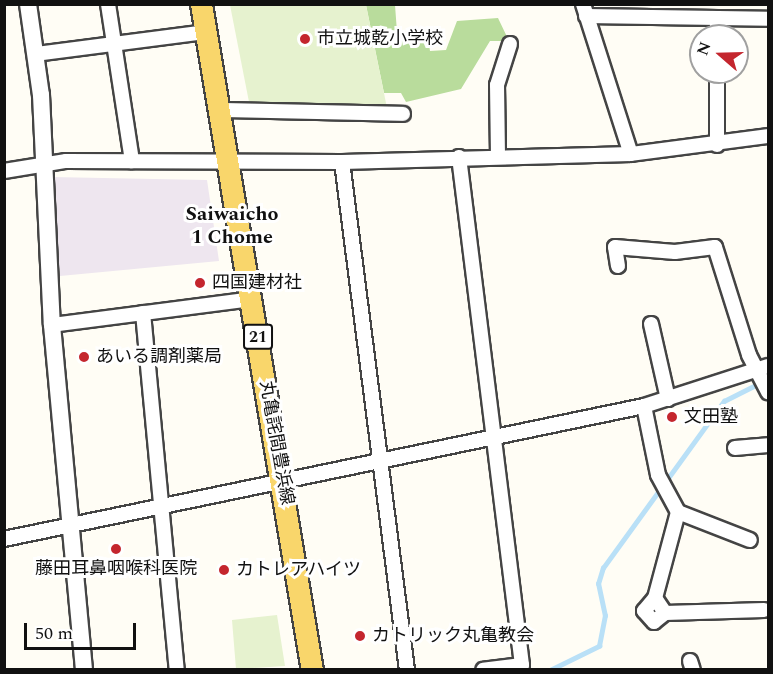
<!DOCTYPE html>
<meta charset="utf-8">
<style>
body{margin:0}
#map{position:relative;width:773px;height:674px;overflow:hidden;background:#fffdf5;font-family:Spectral,"Noto Sans JP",serif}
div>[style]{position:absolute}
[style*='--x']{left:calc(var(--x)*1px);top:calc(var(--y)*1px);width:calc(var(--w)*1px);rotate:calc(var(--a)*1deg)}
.industrial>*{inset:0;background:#eee6ef}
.forest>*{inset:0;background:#b9dc9c}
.pitch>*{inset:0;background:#e6f2cf}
.stream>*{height:4.5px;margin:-2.25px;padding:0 2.25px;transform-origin:2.25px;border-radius:2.25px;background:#b9e0f7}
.roads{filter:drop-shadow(2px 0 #444) drop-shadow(-2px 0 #444) drop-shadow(0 2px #444) drop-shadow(0 -2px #444)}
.minor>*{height:14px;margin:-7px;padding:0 7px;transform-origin:7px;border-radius:7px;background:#fff}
.tertiary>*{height:16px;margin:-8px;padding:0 8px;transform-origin:8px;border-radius:8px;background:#fff}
.primary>*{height:21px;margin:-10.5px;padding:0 10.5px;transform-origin:10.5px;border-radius:10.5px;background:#f9d66b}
.dots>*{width:16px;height:16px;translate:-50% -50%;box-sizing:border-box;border:3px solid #fff;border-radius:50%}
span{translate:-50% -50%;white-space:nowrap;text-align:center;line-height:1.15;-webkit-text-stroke:6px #fff;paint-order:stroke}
.shield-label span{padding:2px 4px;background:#fff;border:2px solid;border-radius:4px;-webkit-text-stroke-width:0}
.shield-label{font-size:16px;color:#111;font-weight:700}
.poi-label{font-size:18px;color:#111}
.left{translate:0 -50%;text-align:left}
.street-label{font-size:18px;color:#111}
.neighbourhood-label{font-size:20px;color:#111;font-weight:700}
.frame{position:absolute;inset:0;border:6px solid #111;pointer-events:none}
.north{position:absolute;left:689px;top:24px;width:60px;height:60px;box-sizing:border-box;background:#fff;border:2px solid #a0a0a0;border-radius:50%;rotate:290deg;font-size:16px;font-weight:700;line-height:24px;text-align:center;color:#111}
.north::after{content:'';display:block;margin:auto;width:21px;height:27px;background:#c4262e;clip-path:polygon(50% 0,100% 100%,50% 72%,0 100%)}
.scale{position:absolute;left:24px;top:623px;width:112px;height:27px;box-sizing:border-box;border:3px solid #111;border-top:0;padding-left:8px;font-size:18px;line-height:21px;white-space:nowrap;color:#111;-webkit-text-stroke:4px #fff;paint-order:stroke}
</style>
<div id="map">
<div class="industrial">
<i style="clip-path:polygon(51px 177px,207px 180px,219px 261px,60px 276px)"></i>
</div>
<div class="forest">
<i style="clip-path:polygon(366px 5px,395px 5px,397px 32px,427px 31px,430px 51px,446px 50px,457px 21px,498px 18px,509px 41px,490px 41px,461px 89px,406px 102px,401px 93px,384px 93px)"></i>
</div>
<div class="pitch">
<i style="clip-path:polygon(230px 5px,366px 5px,387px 108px,249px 102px)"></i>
<i style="clip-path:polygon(277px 615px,285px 666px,236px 669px,232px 620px)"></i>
</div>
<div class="stream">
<i style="--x:550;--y:670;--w:55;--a:-26.1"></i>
<i style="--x:599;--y:646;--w:31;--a:-79"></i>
<i style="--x:605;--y:616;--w:33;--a:-102"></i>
<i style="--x:598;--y:584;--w:17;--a:-73"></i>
<i style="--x:603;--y:568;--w:206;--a:-54.1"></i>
<i style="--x:724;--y:401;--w:40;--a:-26.6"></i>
</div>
<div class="roads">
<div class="minor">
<i style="--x:108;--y:4;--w:159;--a:81.3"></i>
<i style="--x:583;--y:4;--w:157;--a:72.3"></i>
<i style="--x:586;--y:16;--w:182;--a:0.9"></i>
<i style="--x:717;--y:36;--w:18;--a:-90"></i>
<i style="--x:36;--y:54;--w:171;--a:-7.4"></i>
<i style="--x:219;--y:110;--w:184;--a:1.2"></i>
<i style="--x:717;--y:145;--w:73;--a:-90"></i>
<i style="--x:498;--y:156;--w:71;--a:-90.8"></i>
<i style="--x:497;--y:85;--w:43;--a:-72.4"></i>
<i style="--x:459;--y:157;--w:512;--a:82.93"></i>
<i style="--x:522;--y:665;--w:39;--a:173"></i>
<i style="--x:342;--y:162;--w:512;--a:82.71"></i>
<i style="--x:4;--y:171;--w:63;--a:-9.2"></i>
<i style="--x:66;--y:161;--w:276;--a:0.2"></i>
<i style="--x:342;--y:162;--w:289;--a:-1.6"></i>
<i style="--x:631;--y:154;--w:138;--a:-7.5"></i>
<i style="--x:618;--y:266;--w:19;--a:-99"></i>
<i style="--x:615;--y:247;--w:60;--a:4.8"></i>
<i style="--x:675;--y:252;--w:40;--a:-7.1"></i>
<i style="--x:715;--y:247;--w:113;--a:72.5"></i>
<i style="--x:749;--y:355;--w:42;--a:62.8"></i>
<i style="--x:143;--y:313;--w:359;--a:84.6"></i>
<i style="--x:651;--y:324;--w:77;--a:77.2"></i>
<i style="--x:52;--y:325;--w:202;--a:-7.4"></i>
<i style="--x:644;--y:406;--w:70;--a:78.5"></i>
<i style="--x:658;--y:475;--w:42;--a:61.6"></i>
<i style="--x:678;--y:512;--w:77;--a:21.3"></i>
<i style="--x:735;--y:448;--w:33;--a:-5"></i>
<i style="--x:4;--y:539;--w:654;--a:-11.74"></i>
<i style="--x:644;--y:406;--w:130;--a:-17.9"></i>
<i style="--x:655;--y:598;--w:18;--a:56"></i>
<i style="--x:665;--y:613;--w:14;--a:141"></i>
<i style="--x:654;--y:622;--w:15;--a:-132"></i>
<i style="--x:644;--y:611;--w:17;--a:-50"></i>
<i style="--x:655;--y:598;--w:89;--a:-75"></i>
<i style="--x:665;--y:613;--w:99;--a:-1.7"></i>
<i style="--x:690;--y:661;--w:9;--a:72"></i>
</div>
<div class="tertiary">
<i style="--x:28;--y:4;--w:92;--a:81.9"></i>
<i style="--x:41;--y:95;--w:230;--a:87.3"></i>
<i style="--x:52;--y:325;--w:346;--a:84.7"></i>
</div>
<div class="primary">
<i style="--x:201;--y:4;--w:675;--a:80.54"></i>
</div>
</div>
<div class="dots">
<i style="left:305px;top:39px;background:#c4262e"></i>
<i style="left:200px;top:283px;background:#c4262e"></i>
<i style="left:84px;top:357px;background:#c4262e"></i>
<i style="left:672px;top:417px;background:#c4262e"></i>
<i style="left:116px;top:549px;background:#c4262e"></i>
<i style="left:224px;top:570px;background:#c4262e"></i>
<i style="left:360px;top:636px;background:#c4262e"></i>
</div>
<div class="shield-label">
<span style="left:258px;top:337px">21</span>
</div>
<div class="poi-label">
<span class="left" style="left:317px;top:39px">市立城乾小学校</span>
<span class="left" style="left:212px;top:283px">四国建材社</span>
<span class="left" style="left:96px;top:357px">あいる調剤薬局</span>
<span class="left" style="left:684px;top:417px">文田塾</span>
<span style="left:116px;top:569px">藤田耳鼻咽喉科医院</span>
<span class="left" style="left:236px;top:570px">カトレアハイツ</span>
<span class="left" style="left:372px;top:636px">カトリック丸亀教会</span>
</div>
<div class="street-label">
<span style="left:276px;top:443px;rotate:80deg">丸亀詫間豊浜線</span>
</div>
<div class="neighbourhood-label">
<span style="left:232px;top:226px">Saiwaicho<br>1 Chome</span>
</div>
<div class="frame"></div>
<div class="north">N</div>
<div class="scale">50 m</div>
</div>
